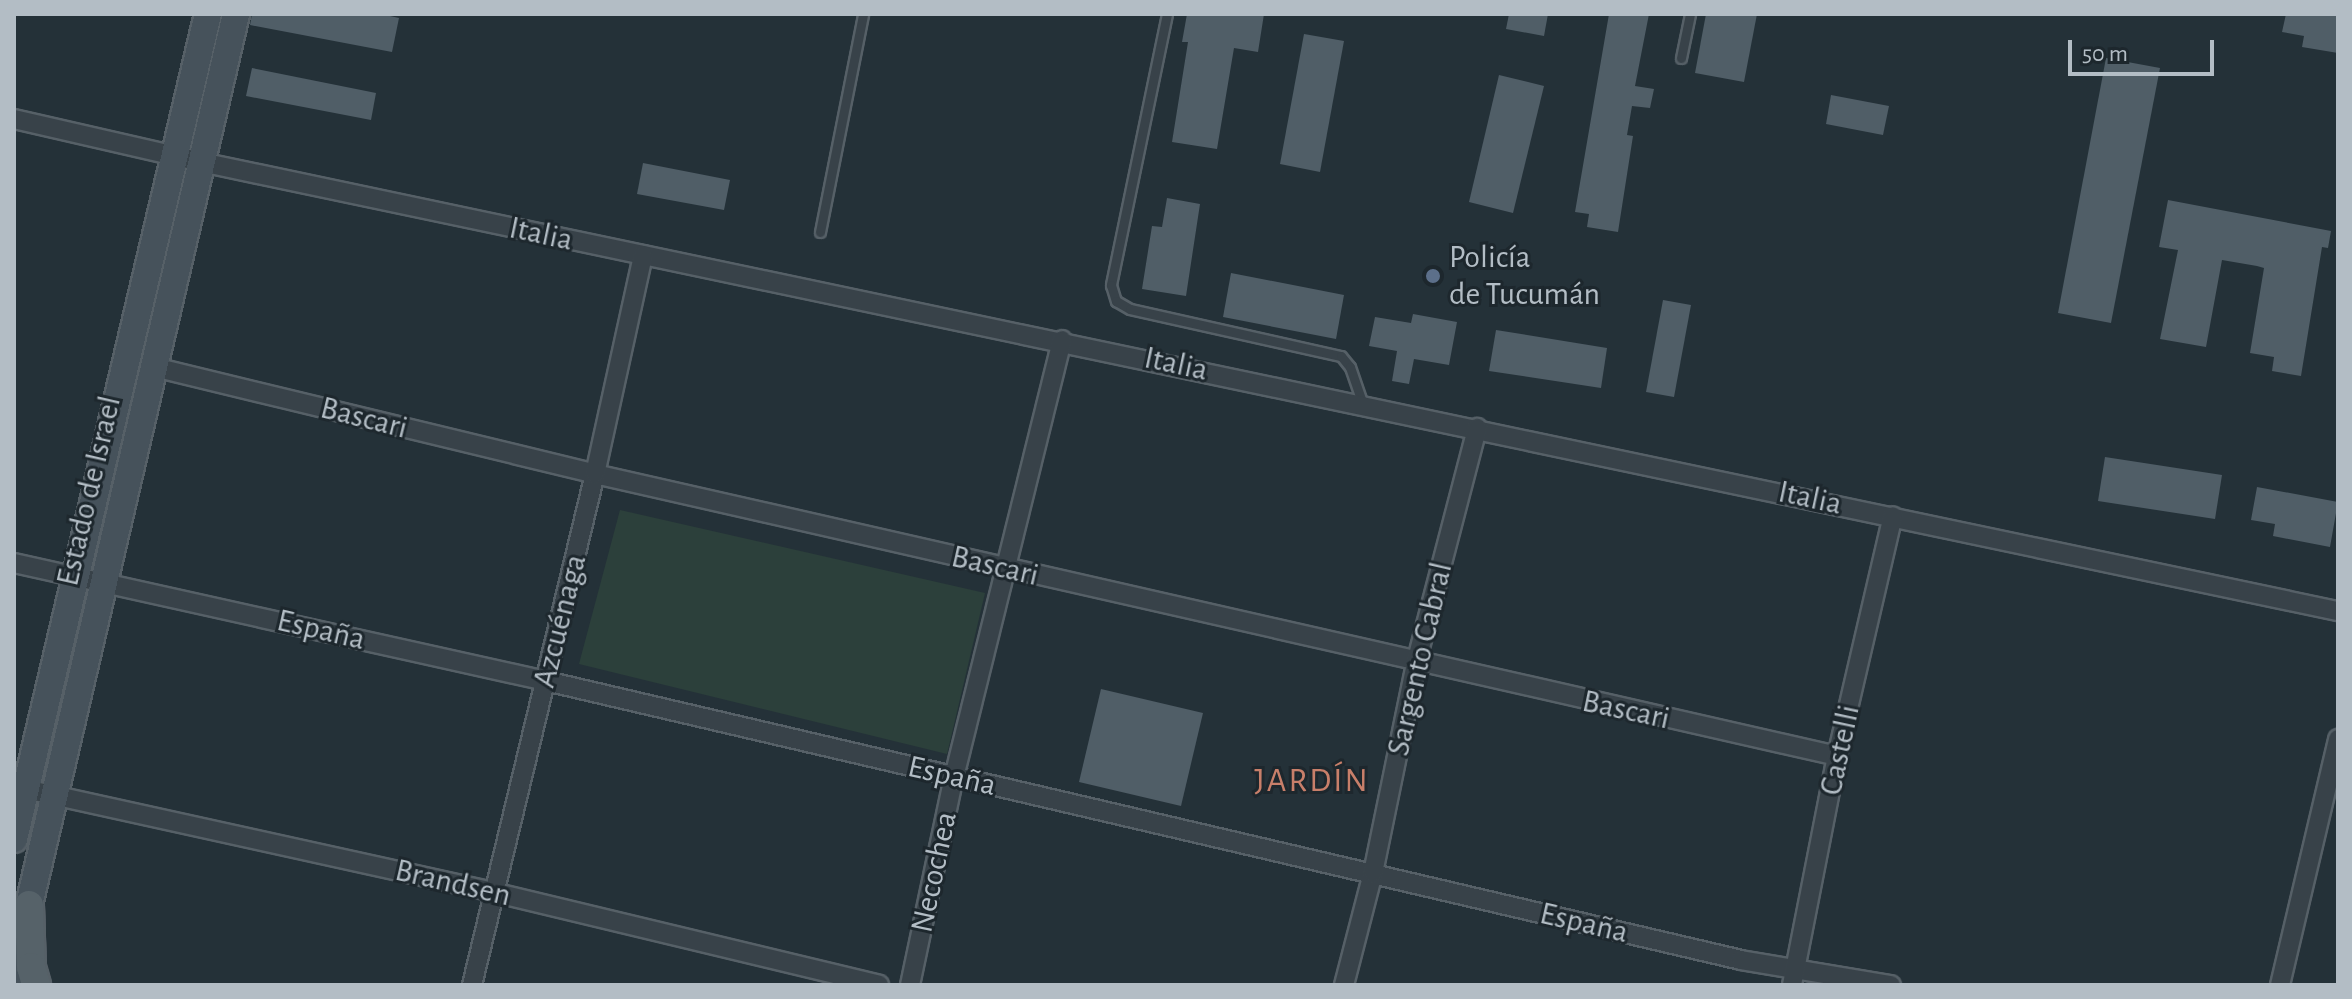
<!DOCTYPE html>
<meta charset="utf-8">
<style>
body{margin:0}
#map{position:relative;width:2352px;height:999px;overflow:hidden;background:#243138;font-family:"Alegreya Sans",sans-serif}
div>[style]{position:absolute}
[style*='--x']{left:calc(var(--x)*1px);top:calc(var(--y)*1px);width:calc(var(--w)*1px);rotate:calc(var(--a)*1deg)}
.green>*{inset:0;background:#2c403b}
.building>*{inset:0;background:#505e67}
.roads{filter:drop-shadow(2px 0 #566067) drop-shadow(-2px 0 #566067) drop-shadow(0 2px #566067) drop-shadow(0 -2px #566067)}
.lane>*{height:9px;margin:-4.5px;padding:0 4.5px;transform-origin:4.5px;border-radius:4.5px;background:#384249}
.street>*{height:18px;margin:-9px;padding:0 9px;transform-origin:9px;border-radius:9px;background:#384249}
.secondary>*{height:26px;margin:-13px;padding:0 13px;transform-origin:13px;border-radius:13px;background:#46525b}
.primary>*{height:28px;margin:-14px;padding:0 14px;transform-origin:14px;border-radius:14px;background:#566269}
.dots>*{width:22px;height:22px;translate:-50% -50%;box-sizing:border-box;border:4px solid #1d272d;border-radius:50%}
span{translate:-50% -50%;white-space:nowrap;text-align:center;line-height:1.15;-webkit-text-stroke:6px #1d272d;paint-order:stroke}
.street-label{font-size:32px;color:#b3bdc5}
.poi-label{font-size:32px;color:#b3bdc5}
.left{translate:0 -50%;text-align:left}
.neighbourhood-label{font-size:34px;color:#c87f6a;letter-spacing:2px}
.frame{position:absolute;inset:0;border:16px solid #b3bdc5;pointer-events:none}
.scale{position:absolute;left:2068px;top:40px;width:146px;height:36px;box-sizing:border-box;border:4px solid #b3bdc5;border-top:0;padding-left:10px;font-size:24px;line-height:28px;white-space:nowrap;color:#b3bdc5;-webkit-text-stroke:6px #1d272d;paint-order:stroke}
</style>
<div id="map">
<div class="green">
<i style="clip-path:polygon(620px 510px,985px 593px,947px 754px,579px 664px)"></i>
</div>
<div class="building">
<i style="clip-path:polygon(252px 14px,381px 14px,399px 18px,392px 52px,250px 25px)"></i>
<i style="clip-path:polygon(1187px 14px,1264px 14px,1258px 52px,1234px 48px,1217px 149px,1172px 142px,1188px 42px,1182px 42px)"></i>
<i style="clip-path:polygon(1509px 14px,1548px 14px,1544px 36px,1506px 29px)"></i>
<i style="clip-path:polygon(1609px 14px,1649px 14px,1635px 86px,1654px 89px,1650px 108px,1632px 106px,1627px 135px,1633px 136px,1618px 232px,1587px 227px,1589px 214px,1575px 212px)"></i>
<i style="clip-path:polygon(1706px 14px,1757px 14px,1744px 82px,1695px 73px)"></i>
<i style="clip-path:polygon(2286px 14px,2338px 14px,2338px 53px,2302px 47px,2304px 36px,2282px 32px)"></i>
<i style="clip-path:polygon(1304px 34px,1344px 41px,1320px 172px,1280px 164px)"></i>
<i style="clip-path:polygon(2106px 58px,2160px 68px,2111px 323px,2058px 313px)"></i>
<i style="clip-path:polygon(252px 68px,376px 93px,371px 120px,246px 96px)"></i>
<i style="clip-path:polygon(1499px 75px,1544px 86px,1513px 213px,1469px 202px)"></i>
<i style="clip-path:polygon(1831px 95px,1889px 106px,1883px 135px,1826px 124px)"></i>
<i style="clip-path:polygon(643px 163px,730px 180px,724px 210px,637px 194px)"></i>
<i style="clip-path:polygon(1167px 198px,1200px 204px,1186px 296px,1142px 289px,1152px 226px,1162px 227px)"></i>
<i style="clip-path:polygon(2168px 200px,2331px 231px,2328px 248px,2322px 247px,2301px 376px,2272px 371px,2274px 357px,2250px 353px,2264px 268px,2257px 266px,2222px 260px,2206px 347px,2160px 339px,2178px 250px,2159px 247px)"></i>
<i style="clip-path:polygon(1231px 273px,1344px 295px,1336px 339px,1223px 317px)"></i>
<i style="clip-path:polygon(1663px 300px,1691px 305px,1674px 397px,1646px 392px)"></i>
<i style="clip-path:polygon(1413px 314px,1457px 322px,1449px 365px,1414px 359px,1409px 384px,1392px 381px,1397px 351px,1369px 346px,1375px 317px,1411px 323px)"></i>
<i style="clip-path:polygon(1496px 330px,1607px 348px,1601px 388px,1489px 371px)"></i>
<i style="clip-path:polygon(2105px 457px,2222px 475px,2215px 519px,2098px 501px)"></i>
<i style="clip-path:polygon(2257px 487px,2338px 502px,2330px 547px,2273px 536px,2275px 524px,2251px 520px)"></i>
<i style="clip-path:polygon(1101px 689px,1203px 713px,1181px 806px,1079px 782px)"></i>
</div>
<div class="roads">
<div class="lane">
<i style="--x:1167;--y:14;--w:277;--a:101.7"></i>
<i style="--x:1111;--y:285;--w:17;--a:73"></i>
<i style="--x:1116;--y:301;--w:16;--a:30"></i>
<i style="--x:1130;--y:309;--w:216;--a:12.6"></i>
<i style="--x:1341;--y:356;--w:14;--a:51"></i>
<i style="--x:1350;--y:367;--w:39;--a:71"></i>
<i style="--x:1681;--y:58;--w:45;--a:-78.4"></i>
<i style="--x:820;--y:232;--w:222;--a:-78.8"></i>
</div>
<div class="street">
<i style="--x:14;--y:119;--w:192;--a:12.9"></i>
<i style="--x:201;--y:162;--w:2184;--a:11.87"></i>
<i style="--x:154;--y:367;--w:454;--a:13.6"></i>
<i style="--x:595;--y:474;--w:1274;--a:12.79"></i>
<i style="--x:14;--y:563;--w:545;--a:12.51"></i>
<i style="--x:546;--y:681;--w:1227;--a:13.14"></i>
<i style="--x:1741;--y:960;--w:152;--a:9.5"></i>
<i style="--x:25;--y:789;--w:479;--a:12.4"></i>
<i style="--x:493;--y:892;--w:397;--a:13.5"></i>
<i style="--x:472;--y:985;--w:526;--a:-76.47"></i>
<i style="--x:595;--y:474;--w:224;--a:-77.6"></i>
<i style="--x:910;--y:985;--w:213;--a:-78.1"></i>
<i style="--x:954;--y:777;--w:450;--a:-76.1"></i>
<i style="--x:1344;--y:985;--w:116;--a:-75.5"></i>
<i style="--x:1373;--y:873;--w:214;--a:-78.4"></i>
<i style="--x:1416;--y:663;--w:243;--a:-75.4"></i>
<i style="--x:1792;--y:985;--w:233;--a:-78.9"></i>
<i style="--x:1837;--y:756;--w:246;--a:-76.9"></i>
<i style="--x:2280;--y:985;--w:253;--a:-76.7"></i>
</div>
<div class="secondary">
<i style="--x:14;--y:839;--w:848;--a:-76.77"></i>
<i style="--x:16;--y:985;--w:81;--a:-80.8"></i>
<i style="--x:29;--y:905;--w:915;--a:-76.92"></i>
</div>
<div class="primary">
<i style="--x:29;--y:905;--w:62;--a:88.2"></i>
<i style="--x:31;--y:967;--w:19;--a:74"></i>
</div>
</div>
<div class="dots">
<i style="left:1433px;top:276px;background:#5c6f8a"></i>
</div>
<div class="street-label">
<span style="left:541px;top:234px;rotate:12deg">Italia</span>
<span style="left:1176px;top:364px;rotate:12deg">Italia</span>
<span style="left:364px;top:418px;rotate:14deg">Bascari</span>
<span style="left:89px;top:491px;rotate:-77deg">Estado de Israel</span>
<span style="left:1810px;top:498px;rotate:12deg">Italia</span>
<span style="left:995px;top:566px;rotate:13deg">Bascari</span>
<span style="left:560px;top:621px;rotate:-76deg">Azcuénaga</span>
<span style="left:321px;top:630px;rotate:13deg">España</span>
<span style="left:1420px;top:659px;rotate:-77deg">Sargento Cabral</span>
<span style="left:1626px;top:710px;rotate:12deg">Bascari</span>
<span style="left:1840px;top:750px;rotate:-78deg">Castelli</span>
<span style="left:952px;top:776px;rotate:13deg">España</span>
<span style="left:934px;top:872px;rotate:-78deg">Necochea</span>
<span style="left:453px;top:883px;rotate:13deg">Brandsen</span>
<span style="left:1584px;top:923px;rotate:13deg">España</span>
</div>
<div class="poi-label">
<span class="left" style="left:1449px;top:276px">Policía<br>de Tucumán</span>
</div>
<div class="neighbourhood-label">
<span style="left:1312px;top:782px">JARDÍN</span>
</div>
<div class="frame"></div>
<div class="scale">50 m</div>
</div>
